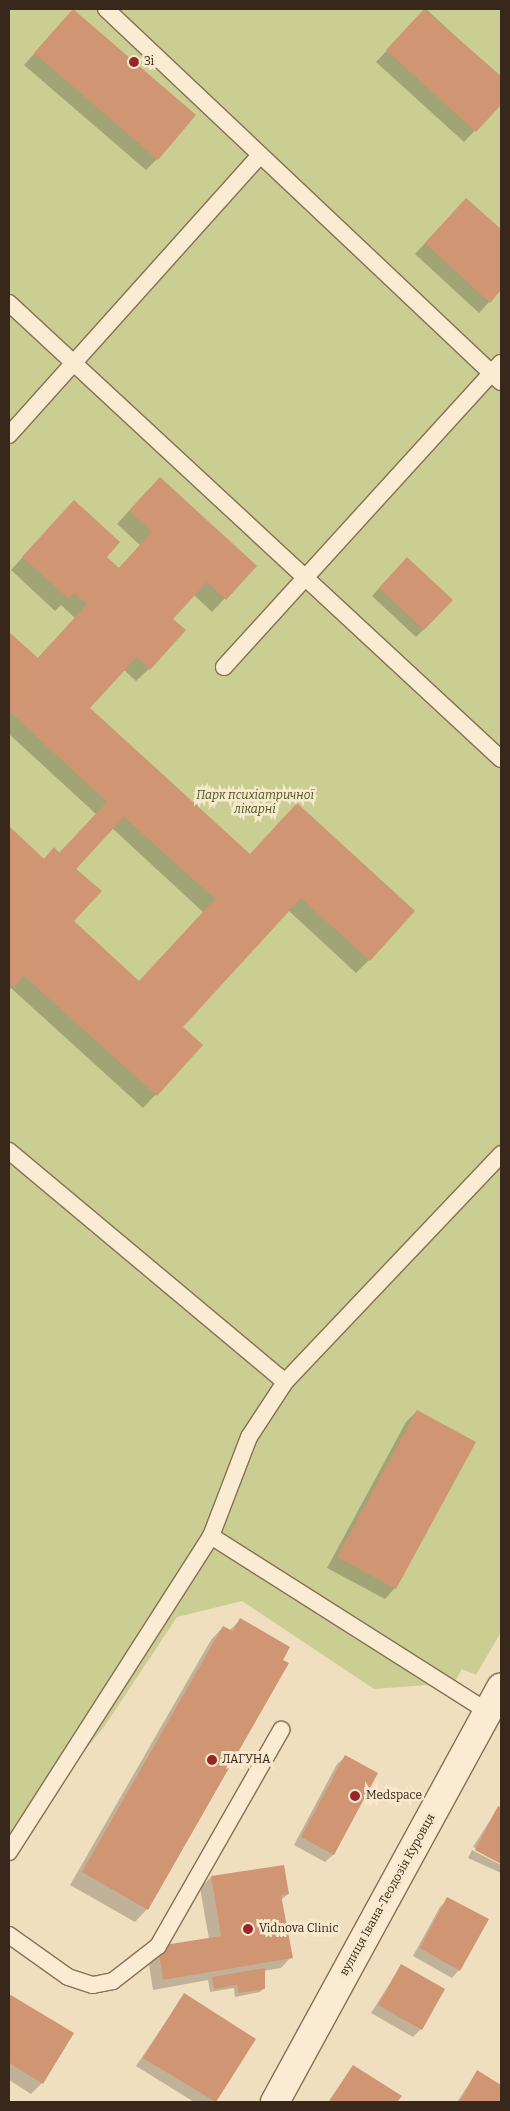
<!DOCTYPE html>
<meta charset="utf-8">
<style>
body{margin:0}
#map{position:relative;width:510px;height:2111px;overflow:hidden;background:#f0dfbe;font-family:Bitter,serif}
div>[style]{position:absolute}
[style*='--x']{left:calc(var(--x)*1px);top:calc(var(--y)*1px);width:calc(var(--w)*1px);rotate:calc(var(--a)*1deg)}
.green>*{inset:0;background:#cace92}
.shadow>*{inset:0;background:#0003}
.building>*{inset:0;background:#d09572}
.roads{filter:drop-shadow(1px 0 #896f56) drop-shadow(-1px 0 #896f56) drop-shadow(0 1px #896f56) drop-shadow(0 -1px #896f56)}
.lane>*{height:16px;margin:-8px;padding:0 8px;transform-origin:8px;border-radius:8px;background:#faecd2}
.street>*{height:28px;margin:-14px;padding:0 14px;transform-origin:14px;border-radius:14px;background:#faecd2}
.dots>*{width:14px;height:14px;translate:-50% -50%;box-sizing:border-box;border:2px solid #f7e9ce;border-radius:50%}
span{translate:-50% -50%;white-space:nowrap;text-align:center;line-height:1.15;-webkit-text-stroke:5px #f7e9ce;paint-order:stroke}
.poi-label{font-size:12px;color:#38281b}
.left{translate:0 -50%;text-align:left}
.park-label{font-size:12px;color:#4b5521;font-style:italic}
.street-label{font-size:12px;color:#38281b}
.frame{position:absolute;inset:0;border:10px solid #38281b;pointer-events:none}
</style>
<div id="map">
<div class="green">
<i style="clip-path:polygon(9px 9px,501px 9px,501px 1632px,476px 1675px,462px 1669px,454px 1683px,374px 1689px,242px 1601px,177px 1617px,104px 1727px,9px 1841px)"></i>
</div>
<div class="shadow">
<i style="clip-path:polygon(426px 9px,501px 78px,501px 103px,464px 142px,376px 62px)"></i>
<i style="clip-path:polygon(73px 10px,157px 159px,146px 170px,24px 65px)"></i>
<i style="clip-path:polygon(466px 199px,501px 231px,501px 289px,479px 313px,415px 254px)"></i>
<i style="clip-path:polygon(evenodd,147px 491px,255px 566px,212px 612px,194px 595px,172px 619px,149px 669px,136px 681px,124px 670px,88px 708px,250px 855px,284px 817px,369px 960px,356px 973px,288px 910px,181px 1027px,201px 1046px,143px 1108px,11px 988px,9px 991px,9px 828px,44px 860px,55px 849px,60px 853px,96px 814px,9px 734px,9px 634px,37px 659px,75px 618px,61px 605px,55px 611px,11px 570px,62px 514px,118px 569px,140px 545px,117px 524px,147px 491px,112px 828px,203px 912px,139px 983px,72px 921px,100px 891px,75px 868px,112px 828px)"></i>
<i style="clip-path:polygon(399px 567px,424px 629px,416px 637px,372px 596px)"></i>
<i style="clip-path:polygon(417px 1411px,395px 1588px,385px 1599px,327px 1568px,406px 1422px)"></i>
<i style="clip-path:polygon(240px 1620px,147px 1909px,135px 1922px,70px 1885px,211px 1640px,223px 1627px,229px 1631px)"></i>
<i style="clip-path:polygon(345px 1757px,377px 1773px,333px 1855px,325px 1862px,294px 1845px,337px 1764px)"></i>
<i style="clip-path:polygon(498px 1808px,501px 1809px,501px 1862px,473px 1847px)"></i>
<i style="clip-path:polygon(472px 1850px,501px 1865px,501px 1873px,468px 1858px)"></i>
<i style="clip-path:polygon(283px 1866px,288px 1894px,281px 1900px,291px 1957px,281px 1968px,263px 1971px,264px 1988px,260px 1992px,235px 1997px,234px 1988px,210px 1992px,208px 1980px,153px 1990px,148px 1958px,209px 1939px,200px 1888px,211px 1877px)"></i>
<i style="clip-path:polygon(448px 1899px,459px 1970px,452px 1978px,413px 1956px,440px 1907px)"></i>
<i style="clip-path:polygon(401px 1966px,421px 2029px,413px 2037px,371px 2013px)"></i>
<i style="clip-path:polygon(9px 1995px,72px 2033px,42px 2083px,31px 2094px,9px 2080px)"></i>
<i style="clip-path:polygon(184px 1995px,254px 2039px,214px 2102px,194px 2102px,136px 2066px)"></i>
<i style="clip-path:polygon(353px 2066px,400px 2096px,396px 2102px,328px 2102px)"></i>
<i style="clip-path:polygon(477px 2072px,501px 2086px,501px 2102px,457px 2102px)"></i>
</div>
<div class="building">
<i style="clip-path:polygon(73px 9px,196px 115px,158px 160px,34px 53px)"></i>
<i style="clip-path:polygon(424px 9px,501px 76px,501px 105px,476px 132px,386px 50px)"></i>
<i style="clip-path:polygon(466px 198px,501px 229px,501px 290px,490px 303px,425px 243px)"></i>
<i style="clip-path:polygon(evenodd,160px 477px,257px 566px,226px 600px,207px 582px,173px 619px,186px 630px,150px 670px,137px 657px,90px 708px,250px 854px,297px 803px,415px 911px,370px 961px,301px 898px,183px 1027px,203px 1045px,157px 1096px,24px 976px,14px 988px,9px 983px,9px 826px,44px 859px,54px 847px,59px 853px,107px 802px,9px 711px,9px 632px,38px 658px,87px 604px,74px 593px,69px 599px,22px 557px,74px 500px,120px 542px,107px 557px,119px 568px,152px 532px,129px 511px,160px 477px,124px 817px,215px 899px,139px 981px,74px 921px,102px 891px,76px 869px,124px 817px)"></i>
<i style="clip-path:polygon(407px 557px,453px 600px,424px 630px,379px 588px)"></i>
<i style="clip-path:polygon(417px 1410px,476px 1442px,396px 1589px,337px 1557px)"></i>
<i style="clip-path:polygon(240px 1618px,290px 1647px,283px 1660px,289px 1663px,148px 1910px,82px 1872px,223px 1626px,233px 1631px)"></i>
<i style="clip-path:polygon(345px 1755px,378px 1773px,334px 1855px,301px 1837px)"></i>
<i style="clip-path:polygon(498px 1806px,501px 1808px,501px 1864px,475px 1850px)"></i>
<i style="clip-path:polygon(284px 1865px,289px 1894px,281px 1895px,293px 1958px,163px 1980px,158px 1946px,221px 1936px,211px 1876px)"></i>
<i style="clip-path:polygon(447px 1897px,489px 1919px,460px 1971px,420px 1948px)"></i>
<i style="clip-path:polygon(401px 1964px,445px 1989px,422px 2030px,378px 2005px)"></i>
<i style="clip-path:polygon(265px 1968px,265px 1989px,239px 1993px,237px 1985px,214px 1989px,212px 1977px)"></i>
<i style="clip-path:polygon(184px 1993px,256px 2039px,216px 2102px,143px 2058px)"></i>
<i style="clip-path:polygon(9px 1994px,74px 2033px,43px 2084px,9px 2063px)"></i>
<i style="clip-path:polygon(353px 2065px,402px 2096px,397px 2102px,329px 2102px)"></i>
<i style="clip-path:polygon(477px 2070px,501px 2085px,501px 2102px,460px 2101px)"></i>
</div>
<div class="roads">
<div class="lane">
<i style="--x:106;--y:9;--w:543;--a:43.36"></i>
<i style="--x:9;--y:303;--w:671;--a:42.83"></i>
<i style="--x:9;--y:435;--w:375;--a:-48.1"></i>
<i style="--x:224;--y:667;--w:411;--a:-47.7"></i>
<i style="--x:9;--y:1151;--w:360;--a:39.9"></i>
<i style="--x:211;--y:1536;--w:328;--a:32.4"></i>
<i style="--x:9;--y:1852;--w:375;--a:-57.4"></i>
<i style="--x:211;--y:1536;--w:106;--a:-69"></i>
<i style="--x:249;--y:1437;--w:66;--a:-56.8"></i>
<i style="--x:285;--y:1382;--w:314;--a:-46.5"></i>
<i style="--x:9;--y:1935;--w:72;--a:35.4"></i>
<i style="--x:68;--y:1977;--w:26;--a:18"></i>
<i style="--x:93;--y:1985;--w:20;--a:-11"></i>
<i style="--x:113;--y:1981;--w:57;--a:-37.9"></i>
<i style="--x:158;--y:1946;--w:249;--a:-60.3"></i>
</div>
<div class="street">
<i style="--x:275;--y:2102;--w:472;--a:-61.4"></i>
</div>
</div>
<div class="dots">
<i style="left:134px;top:62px;background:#9b232a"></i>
<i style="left:212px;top:1760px;background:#9b232a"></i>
<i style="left:355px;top:1796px;background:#9b232a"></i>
<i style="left:248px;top:1929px;background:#9b232a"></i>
</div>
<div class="poi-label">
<span class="left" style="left:144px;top:62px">3і</span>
<span class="left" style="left:222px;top:1760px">ЛАГУНА</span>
<span class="left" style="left:366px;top:1796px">Medspace</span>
<span class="left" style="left:259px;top:1929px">Vidnova Clinic</span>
</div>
<div class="park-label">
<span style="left:255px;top:803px">Парк психіатричної<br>лікарні</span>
</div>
<div class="street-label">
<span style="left:388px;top:1895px;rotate:-61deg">вулиця Івана-Теодозія Куровця</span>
</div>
<div class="frame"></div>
</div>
